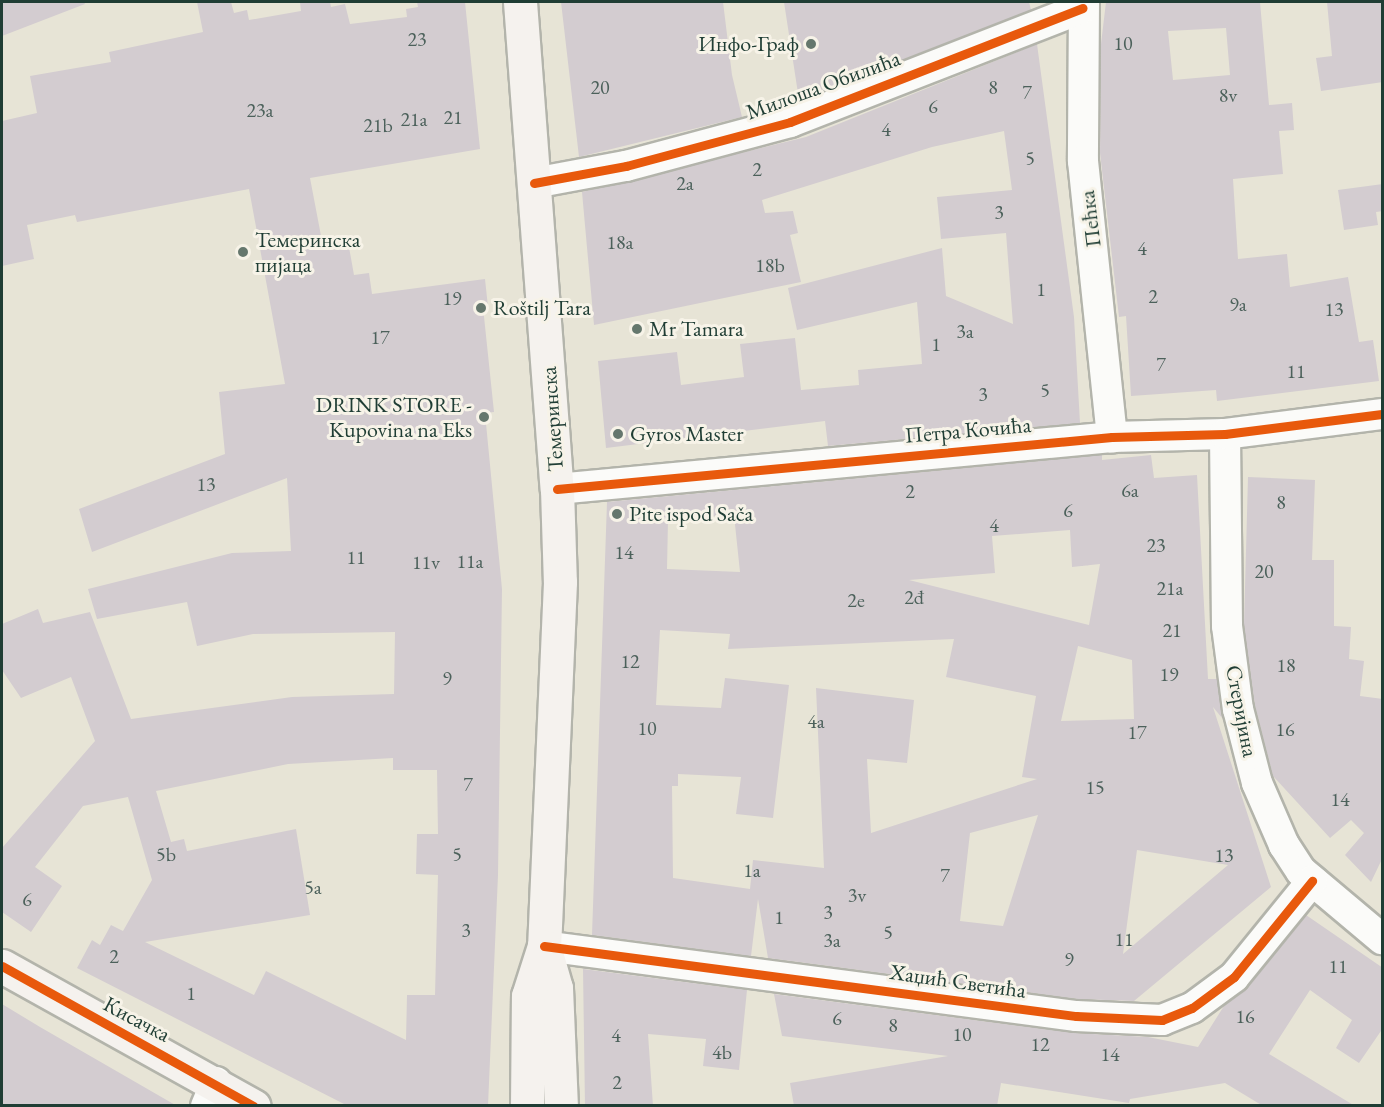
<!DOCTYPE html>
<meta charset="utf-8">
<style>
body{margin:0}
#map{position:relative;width:1384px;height:1107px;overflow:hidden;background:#e7e4d6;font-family:"EB Garamond",serif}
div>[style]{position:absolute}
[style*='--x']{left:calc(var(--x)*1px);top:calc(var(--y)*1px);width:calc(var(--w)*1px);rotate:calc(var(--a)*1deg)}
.building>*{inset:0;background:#d3ccd0}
.roads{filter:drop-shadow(2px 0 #b3b4ab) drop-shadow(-2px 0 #b3b4ab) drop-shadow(0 2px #b3b4ab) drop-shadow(0 -2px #b3b4ab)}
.street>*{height:30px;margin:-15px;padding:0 15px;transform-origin:15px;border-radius:15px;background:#fbfbf9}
.secondary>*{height:33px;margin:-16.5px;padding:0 16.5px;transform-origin:16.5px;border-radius:16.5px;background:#f5f2ee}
.cycleway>*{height:9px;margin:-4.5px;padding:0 4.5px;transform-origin:4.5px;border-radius:4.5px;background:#e8590c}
.dots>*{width:16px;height:16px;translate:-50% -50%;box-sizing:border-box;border:3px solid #f7f3e8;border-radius:50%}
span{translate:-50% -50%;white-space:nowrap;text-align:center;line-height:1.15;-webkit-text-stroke:6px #f7f3e8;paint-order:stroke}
.number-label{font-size:20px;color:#4c615b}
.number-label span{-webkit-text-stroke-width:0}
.poi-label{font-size:22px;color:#1f3d34}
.right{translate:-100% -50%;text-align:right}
.left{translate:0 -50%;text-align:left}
.street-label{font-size:22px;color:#1f3d34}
.frame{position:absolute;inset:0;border:3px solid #1f3d34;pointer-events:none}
</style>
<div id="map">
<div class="building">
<i style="clip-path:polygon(2px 2px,84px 2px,85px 4px,2px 36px)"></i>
<i style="clip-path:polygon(evenodd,197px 2px,231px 2px,234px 13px,247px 10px,249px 20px,301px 11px,300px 2px,330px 2px,331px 7px,345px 4px,350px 24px,407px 17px,406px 9px,418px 7px,417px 2px,465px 2px,480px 149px,310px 178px,322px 241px,347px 236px,354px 275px,369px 273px,372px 294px,485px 279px,488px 307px,483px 307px,494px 412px,485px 413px,502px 589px,498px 875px,488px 1106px,348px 1106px,77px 968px,92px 940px,100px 945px,111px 925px,123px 931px,152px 880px,128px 797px,83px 806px,35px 867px,62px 886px,31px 932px,2px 912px,2px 848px,95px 741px,71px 677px,21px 698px,2px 670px,2px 624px,38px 609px,43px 623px,90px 612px,131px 719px,292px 697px,394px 694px,395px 632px,253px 634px,197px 646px,187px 602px,97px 619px,88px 589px,232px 553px,291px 551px,287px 478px,92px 552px,79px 509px,225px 454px,219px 392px,285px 384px,249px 189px,77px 222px,75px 215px,27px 225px,34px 259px,2px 266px,2px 121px,37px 113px,30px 76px,111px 62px,109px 52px,203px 32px,197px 2px,393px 758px,393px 770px,437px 770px,438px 834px,417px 834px,416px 874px,438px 875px,435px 995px,407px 995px,406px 1040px,266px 971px,254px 995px,145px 942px,310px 915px,296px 829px,187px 851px,184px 839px,171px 842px,156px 791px,288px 764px,393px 758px)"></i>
<i style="clip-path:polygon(561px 2px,723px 2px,732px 75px,742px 117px,579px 157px)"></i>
<i style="clip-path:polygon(784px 2px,1029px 2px,1031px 10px,799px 100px)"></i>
<i style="clip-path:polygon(evenodd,1106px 2px,1260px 2px,1269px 105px,1292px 103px,1294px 130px,1279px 131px,1283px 174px,1233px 179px,1238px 259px,1287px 254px,1290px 287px,1348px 277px,1359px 342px,1373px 340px,1379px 381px,1217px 401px,1216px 390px,1131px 396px,1126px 316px,1119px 317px,1100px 153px,1101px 44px,1106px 2px,1226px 28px,1230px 75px,1173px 80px,1168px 31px,1226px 28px)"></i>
<i style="clip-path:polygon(1327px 2px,1383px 2px,1383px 82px,1321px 91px,1316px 58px,1332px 56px)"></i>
<i style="clip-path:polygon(1037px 44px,1074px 317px,1080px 423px,828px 446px,825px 421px,606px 448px,598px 361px,677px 352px,681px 385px,744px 377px,740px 344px,795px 338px,801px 390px,859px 385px,858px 370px,922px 364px,917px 302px,797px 330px,788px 288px,942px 248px,946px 296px,1013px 324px,1006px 233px,941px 239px,937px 197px,1012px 190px,1004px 131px,932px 147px,762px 200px,765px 213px,793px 211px,798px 233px,790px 235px,801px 282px,594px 325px,582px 192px,806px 137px)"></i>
<i style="clip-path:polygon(1383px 184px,1383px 211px,1376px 212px,1378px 225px,1344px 230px,1338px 190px)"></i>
<i style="clip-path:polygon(evenodd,1102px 455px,1102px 460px,1151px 455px,1154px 478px,1197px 475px,1208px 679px,1217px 679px,1222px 718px,1213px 707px,1271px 887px,1134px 1001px,1078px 999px,768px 958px,758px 899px,751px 956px,592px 935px,607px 502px,1102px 455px,734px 515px,740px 572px,667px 569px,668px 520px,734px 515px,1102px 455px,1070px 530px,1072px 567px,1100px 564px,1089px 625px,909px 580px,995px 573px,992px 536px,1070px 530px,1102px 455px,660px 630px,730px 634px,728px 649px,954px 639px,946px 677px,1036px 696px,1022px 777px,1037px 779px,871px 833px,867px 759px,907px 763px,914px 700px,816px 688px,824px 868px,753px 860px,750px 889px,673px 878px,672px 786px,678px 786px,678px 774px,741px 777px,736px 814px,773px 818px,789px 685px,725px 678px,721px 708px,656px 705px,660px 630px,1102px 455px,1078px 646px,1132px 660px,1134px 719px,1061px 721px,1078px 646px,1102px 455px,1038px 815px,1003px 926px,960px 921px,970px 833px,1038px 815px,1102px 455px,1137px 850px,1228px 865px,1123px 954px,1137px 850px)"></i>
<i style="clip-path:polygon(1248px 477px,1315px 480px,1312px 560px,1334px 560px,1334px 626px,1351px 627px,1349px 659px,1364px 661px,1360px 696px,1383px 699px,1383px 857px,1371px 882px,1345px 855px,1364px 833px,1351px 820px,1330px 838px,1273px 776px,1255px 706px,1244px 625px)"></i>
<i style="clip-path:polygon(1306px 915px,1383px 968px,1383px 1028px,1359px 1063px,1336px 1048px,1352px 1020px,1310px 990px,1269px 1054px,1355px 1106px,1263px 1106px,1225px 1083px,1130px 1099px,1129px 1103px,1001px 1083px,997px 1106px,794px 1106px,790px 1083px,948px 1056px,782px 1036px,774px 994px,1074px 1033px,1148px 1037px,1198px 1047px,1224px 1006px,1247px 988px)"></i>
<i style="clip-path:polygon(583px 969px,747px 990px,739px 1070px,703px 1066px,706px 1039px,648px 1034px,653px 1106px,585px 1106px)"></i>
<i style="clip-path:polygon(2px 1004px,40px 1027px,177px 1106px,2px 1106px)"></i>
</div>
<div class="roads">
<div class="street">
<i style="--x:1084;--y:2;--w:159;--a:90.4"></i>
<i style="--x:1083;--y:161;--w:278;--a:84"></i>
<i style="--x:534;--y:183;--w:94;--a:-10.5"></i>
<i style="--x:626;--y:166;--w:170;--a:-15"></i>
<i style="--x:790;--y:122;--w:314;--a:-21.3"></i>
<i style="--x:1225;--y:434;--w:192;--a:89.4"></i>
<i style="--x:1227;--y:626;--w:84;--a:82.5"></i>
<i style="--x:1238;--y:709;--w:76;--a:75.6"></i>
<i style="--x:1257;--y:783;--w:68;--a:66.5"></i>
<i style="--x:1284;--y:845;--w:31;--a:57"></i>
<i style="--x:1301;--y:871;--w:106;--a:40"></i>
<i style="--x:557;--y:489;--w:557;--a:-5.35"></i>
<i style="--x:1112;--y:437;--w:113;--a:-1.5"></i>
<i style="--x:1225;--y:434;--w:158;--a:-7.3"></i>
<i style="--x:544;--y:946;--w:537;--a:7.5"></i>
<i style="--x:1076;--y:1016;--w:86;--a:2.7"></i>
<i style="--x:1162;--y:1020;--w:32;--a:-22"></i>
<i style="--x:1192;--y:1008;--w:52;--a:-36.4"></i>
<i style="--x:1234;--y:977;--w:124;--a:-50.9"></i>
<i style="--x:206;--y:1106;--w:26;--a:-67"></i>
</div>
<div class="secondary">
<i style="--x:520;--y:2;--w:488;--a:85.7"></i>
<i style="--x:557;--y:489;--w:93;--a:88.2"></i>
<i style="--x:560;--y:582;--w:364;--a:92.5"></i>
<i style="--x:544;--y:946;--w:44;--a:74.1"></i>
<i style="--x:556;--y:988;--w:118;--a:87.6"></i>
<i style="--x:2;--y:966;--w:288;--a:29.1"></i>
<i style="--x:527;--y:1106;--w:110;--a:-89.5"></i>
<i style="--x:528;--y:996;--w:52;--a:-72.3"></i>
</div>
</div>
<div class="cycleway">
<i style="--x:534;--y:183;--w:94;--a:-10.5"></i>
<i style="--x:626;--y:166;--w:170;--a:-15"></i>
<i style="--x:790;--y:122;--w:314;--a:-21.3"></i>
<i style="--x:557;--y:489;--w:557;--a:-5.35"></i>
<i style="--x:1112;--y:437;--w:113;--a:-1.5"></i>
<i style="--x:1225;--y:434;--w:158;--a:-7.3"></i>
<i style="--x:544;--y:946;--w:537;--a:7.5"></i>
<i style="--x:1076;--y:1016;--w:86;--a:2.7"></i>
<i style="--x:1162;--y:1020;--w:32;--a:-22"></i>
<i style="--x:1192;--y:1008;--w:52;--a:-36.4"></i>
<i style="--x:1234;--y:977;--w:124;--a:-50.9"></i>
<i style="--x:2;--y:966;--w:288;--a:29.1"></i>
</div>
<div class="dots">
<i style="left:811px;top:44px;background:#65776d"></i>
<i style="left:243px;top:252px;background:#65776d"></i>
<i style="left:481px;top:308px;background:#65776d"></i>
<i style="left:637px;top:329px;background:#65776d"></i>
<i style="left:484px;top:417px;background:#65776d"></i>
<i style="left:618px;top:434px;background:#65776d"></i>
<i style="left:617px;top:514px;background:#65776d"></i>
</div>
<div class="number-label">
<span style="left:417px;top:39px">23</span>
<span style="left:1123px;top:43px">10</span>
<span style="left:600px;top:87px">20</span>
<span style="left:993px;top:87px">8</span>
<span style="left:1027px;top:92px">7</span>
<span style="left:1228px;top:95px">8v</span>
<span style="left:933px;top:106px">6</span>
<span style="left:260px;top:110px">23a</span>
<span style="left:453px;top:117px">21</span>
<span style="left:414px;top:119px">21a</span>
<span style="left:378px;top:125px">21b</span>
<span style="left:886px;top:129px">4</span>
<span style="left:1030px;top:158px">5</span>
<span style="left:757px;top:169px">2</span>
<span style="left:685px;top:183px">2a</span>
<span style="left:999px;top:212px">3</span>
<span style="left:620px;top:242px">18a</span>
<span style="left:1142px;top:248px">4</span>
<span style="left:770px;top:265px">18b</span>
<span style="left:1041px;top:289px">1</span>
<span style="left:1153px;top:296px">2</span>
<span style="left:452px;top:298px">19</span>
<span style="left:1238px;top:304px">9a</span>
<span style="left:1334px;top:309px">13</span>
<span style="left:965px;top:331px">3a</span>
<span style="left:380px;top:337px">17</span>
<span style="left:936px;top:344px">1</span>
<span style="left:1161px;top:364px">7</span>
<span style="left:1296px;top:371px">11</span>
<span style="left:1045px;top:390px">5</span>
<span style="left:983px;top:394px">3</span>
<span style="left:206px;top:484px">13</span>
<span style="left:1130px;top:490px">6a</span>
<span style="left:910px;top:491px">2</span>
<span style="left:1281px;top:502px">8</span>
<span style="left:1068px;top:510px">6</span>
<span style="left:994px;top:525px">4</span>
<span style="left:1156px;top:545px">23</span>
<span style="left:624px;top:552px">14</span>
<span style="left:356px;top:557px">11</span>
<span style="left:470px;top:561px">11a</span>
<span style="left:426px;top:562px">11v</span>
<span style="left:1264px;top:571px">20</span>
<span style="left:1170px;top:588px">21a</span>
<span style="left:914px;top:597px">2đ</span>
<span style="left:856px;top:600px">2e</span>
<span style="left:1172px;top:630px">21</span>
<span style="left:630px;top:661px">12</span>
<span style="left:1286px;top:665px">18</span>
<span style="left:1169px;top:674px">19</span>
<span style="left:447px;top:678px">9</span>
<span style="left:816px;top:721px">4a</span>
<span style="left:647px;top:728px">10</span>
<span style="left:1285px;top:729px">16</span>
<span style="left:1137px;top:732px">17</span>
<span style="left:468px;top:784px">7</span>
<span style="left:1095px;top:787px">15</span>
<span style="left:1340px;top:799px">14</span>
<span style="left:166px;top:854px">5b</span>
<span style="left:457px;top:854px">5</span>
<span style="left:1224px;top:855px">13</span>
<span style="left:752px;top:870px">1a</span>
<span style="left:945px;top:875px">7</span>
<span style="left:313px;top:887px">5a</span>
<span style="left:857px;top:895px">3v</span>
<span style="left:27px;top:899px">6</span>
<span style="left:828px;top:912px">3</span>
<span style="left:779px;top:917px">1</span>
<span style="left:466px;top:930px">3</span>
<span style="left:888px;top:932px">5</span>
<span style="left:1124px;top:939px">11</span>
<span style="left:832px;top:940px">3a</span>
<span style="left:114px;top:956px">2</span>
<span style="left:1069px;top:959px">9</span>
<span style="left:1338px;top:966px">11</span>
<span style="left:191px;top:993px">1</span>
<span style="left:1245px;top:1016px">16</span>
<span style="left:837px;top:1018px">6</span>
<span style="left:893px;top:1025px">8</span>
<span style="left:962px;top:1034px">10</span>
<span style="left:616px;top:1035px">4</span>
<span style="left:1040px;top:1044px">12</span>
<span style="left:722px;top:1052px">4b</span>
<span style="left:1110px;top:1054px">14</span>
<span style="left:617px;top:1082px">2</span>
</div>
<div class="poi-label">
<span class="right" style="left:799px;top:44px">Инфо-Граф</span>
<span class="left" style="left:255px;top:252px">Темеринска<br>пијаца</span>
<span class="left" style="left:493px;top:308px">Roštilj Tara</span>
<span class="left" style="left:649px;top:329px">Mr Tamara</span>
<span class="right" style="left:472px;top:417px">DRINK STORE -<br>Kupovina na Eks</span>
<span class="left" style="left:630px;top:434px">Gyros Master</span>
<span class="left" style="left:629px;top:514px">Pite ispod Sača</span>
</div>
<div class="street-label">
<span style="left:823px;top:85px;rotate:-20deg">Милоша Обилића</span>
<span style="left:1090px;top:219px;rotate:-97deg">Пећка</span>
<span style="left:552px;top:419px;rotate:-94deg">Темеринска</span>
<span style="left:968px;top:430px;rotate:-5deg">Петра Кочића</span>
<span style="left:1242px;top:711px;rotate:79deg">Стеријина</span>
<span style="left:958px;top:981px;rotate:8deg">Хаџић Светића</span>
<span style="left:137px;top:1019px;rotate:28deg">Кисачка</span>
</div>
<div class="frame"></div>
</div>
